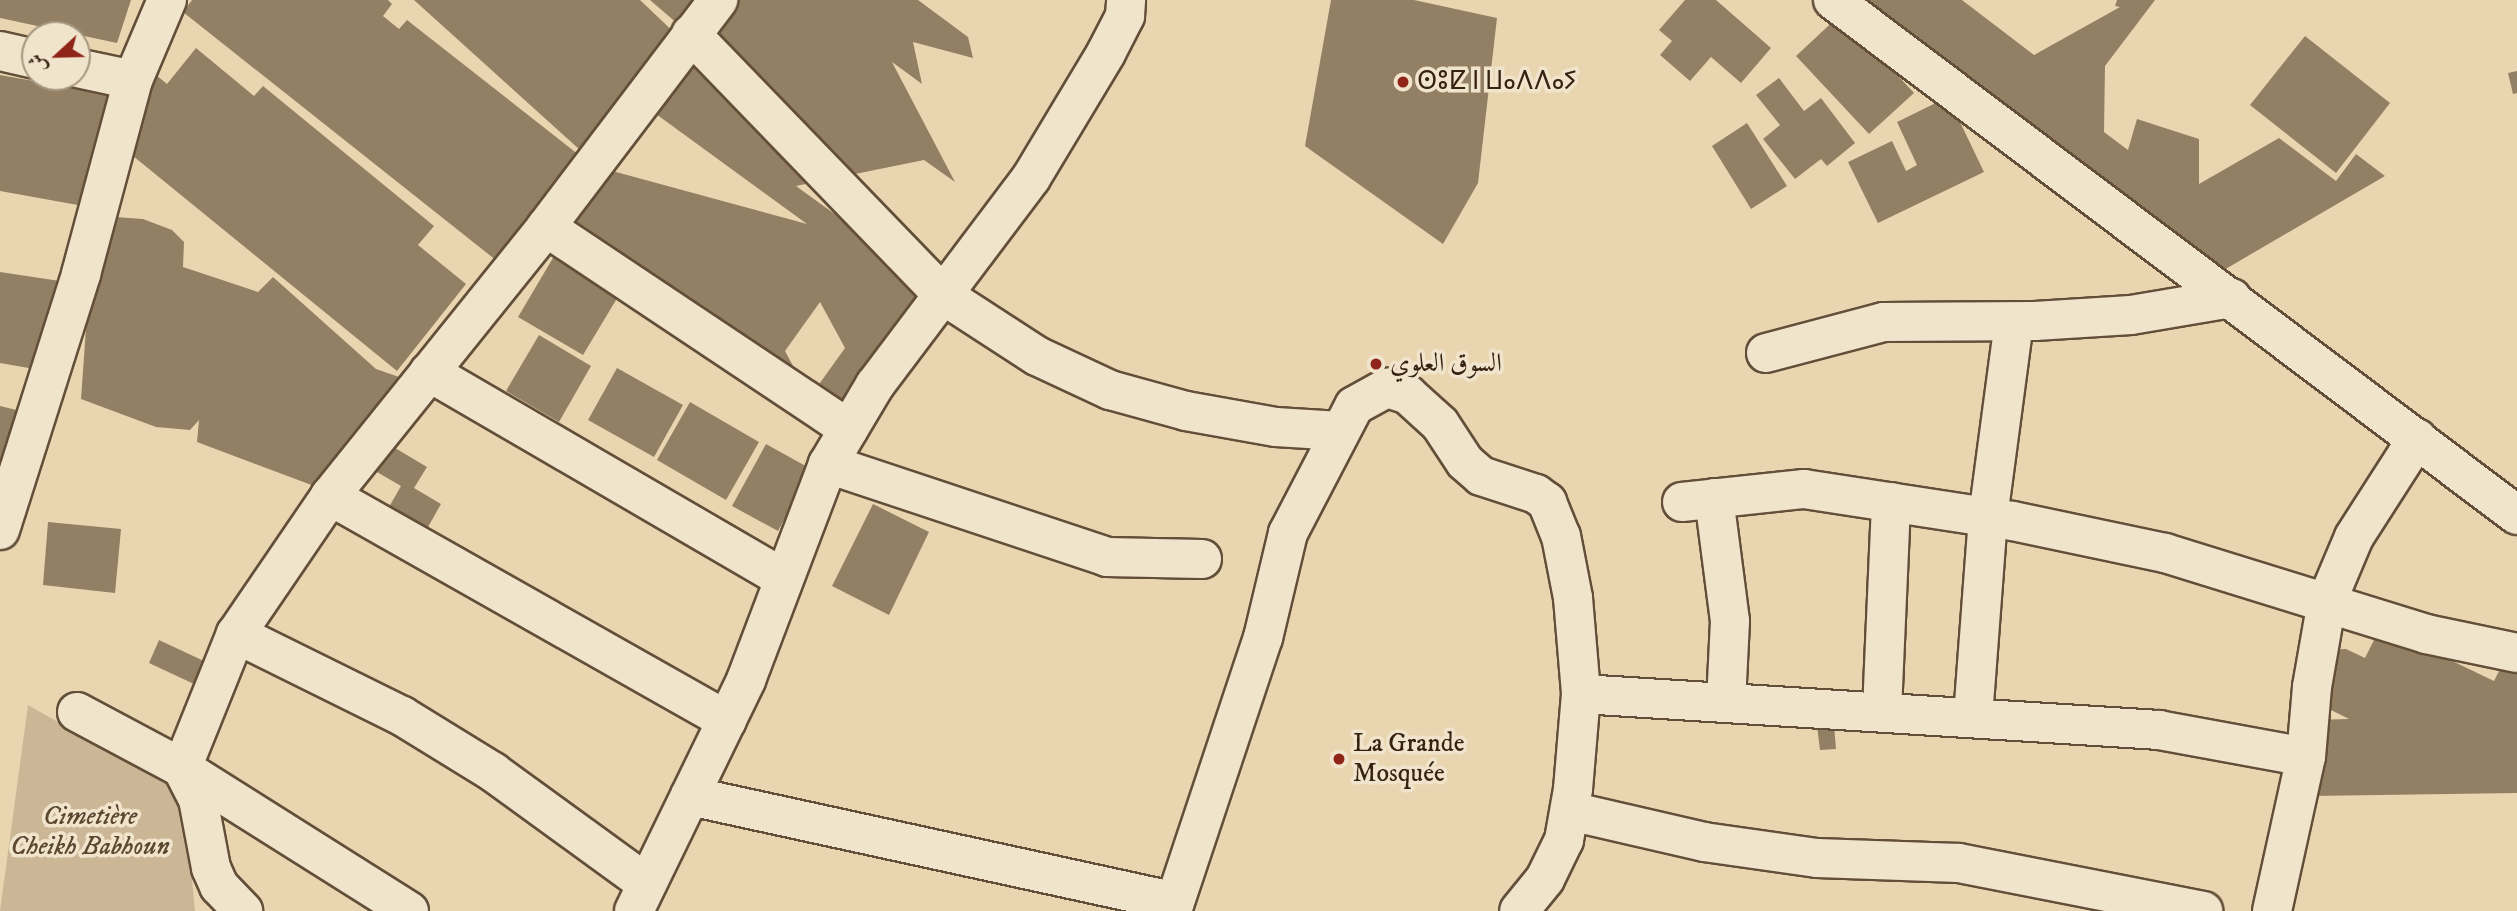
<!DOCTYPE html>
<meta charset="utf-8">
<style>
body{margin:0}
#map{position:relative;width:2517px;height:911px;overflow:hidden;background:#e9d6b1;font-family:"IM FELL DW Pica",Amiri,"Noto Sans Tifinagh",serif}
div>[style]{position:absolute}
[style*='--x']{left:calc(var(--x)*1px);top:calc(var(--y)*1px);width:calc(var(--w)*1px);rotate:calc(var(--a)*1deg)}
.green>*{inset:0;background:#cbb796}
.building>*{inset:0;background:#938064}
.roads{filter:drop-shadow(2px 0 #634f39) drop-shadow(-2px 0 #634f39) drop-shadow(0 2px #634f39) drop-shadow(0 -2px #634f39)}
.minor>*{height:38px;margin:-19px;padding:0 19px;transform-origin:19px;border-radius:19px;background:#f1e4cc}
.dots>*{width:19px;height:19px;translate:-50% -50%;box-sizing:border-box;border:4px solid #f1e4cc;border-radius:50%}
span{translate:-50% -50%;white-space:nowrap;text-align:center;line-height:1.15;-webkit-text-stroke:7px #f1e4cc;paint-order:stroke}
.poi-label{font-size:26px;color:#362211}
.left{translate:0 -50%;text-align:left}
.park-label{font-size:26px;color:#5b4732;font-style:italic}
.north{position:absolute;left:21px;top:21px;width:70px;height:70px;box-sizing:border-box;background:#f1e4cc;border:2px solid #a69681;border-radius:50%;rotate:248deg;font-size:19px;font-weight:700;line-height:28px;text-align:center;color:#362211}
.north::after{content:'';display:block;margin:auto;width:24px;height:32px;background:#8f2418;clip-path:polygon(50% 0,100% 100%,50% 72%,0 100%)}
</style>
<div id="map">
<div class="green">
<i style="clip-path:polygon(28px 705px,184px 794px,195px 911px,0 911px)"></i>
</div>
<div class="building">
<i style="clip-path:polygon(0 0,131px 0,117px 43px,0 18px)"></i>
<i style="clip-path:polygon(192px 0,388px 0,392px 4px,383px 16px,399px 29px,407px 20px,579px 155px,497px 261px,183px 12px)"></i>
<i style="clip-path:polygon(414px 0,640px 0,679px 37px,590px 159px)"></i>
<i style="clip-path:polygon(650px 0,701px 0,679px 25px)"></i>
<i style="clip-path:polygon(721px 0,918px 0,968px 37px,973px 58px,913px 42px,922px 84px,892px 62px,955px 182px,924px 160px,796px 186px,937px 288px,844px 417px,812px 394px,845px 348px,820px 302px,785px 351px,813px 403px,558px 217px,594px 166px,807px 224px,645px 106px)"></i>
<i style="clip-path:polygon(1331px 0,1414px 0,1497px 18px,1478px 183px,1443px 244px,1305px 146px)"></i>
<i style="clip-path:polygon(1685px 0,1716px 0,1771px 48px,1741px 83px,1711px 57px,1690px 81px,1660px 55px,1672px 41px,1659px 30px)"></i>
<i style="clip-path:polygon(1860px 0,1962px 0,2034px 55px,2120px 7px,2115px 6px,2117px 0,2155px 0,2105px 66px,2104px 132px,2128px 150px,2137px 119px,2199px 139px,2199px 184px,2279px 138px,2336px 181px,2356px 154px,2385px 176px,2217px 274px)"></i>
<i style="clip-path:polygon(1841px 14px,1914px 93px,1869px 134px,1796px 56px)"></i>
<i style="clip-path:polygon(2305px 36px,2390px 103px,2336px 173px,2250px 105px)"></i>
<i style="clip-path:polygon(196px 48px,254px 96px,263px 86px,434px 226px,418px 245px,466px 284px,397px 371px,122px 147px,156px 75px,167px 84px)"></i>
<i style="clip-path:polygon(2517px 71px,2517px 93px,2513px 94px,2508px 73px)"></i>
<i style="clip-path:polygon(0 75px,108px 94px,89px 207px,0 191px)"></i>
<i style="clip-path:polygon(1779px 78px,1804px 111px,1821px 98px,1855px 143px,1827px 166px,1821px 159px,1795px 179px,1763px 139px,1780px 125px,1756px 95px)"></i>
<i style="clip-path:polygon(1948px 97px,1984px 172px,1878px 223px,1848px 162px,1892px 141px,1906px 171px,1917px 165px,1897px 122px)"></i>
<i style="clip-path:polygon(1747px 123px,1787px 186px,1751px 209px,1712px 146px)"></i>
<i style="clip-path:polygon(116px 217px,143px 219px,172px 230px,184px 242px,183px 267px,258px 292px,273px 277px,376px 369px,402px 378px,378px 402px,387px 410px,333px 493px,197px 442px,199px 420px,190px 430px,156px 427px,81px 399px,88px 300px,103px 231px)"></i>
<i style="clip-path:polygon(560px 246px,625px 285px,583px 355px,518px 317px)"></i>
<i style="clip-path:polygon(0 272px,60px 281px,46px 371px,0 363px)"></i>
<i style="clip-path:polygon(539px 335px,591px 366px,559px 422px,506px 391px)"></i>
<i style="clip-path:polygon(617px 368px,683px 405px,654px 457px,588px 420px)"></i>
<i style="clip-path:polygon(690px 402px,759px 442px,726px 500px,657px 460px)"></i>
<i style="clip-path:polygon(0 406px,25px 412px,0 518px)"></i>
<i style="clip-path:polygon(385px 442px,427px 467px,414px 488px,441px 504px,419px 543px,381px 521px,401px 486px,370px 468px)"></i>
<i style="clip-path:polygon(766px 444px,811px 469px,778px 531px,732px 506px)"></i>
<i style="clip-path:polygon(873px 504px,929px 532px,889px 615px,832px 586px)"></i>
<i style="clip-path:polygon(48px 522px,121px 529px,115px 593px,43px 585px)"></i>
<i style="clip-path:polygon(2377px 634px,2396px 634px,2494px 681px,2504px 661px,2517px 661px,2517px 793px,2311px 796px,2310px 720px,2349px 719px,2315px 702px,2314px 650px,2346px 649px,2365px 658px)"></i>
<i style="clip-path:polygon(159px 640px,221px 669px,211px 692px,149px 663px)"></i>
<i style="clip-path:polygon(1834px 725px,1836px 749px,1820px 750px,1817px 726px)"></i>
</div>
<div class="roads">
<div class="minor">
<i style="--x:1833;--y:0;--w:856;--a:36.98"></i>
<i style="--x:691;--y:34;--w:363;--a:46"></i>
<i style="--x:943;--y:295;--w:112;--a:33"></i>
<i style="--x:1037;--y:356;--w:81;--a:25"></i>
<i style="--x:1110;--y:390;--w:79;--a:15.4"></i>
<i style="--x:1186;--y:411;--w:91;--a:10.1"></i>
<i style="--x:1276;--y:427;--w:64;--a:3.6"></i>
<i style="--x:0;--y:51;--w:36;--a:13"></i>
<i style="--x:77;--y:68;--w:57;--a:12.1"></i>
<i style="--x:546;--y:227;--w:364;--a:33.7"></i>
<i style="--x:1766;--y:353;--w:121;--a:-14.8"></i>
<i style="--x:1883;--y:322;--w:152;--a:-0.4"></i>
<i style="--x:2035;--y:321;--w:96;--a:-3.6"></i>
<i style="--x:2131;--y:315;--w:102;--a:-9.6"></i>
<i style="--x:429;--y:372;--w:410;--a:30.2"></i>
<i style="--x:828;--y:464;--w:294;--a:18.4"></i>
<i style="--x:1107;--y:557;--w:95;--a:1.2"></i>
<i style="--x:330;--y:496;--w:456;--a:29.5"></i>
<i style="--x:1714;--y:498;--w:124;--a:82.6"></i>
<i style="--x:1730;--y:621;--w:81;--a:92.8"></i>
<i style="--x:1682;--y:502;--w:123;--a:-6.1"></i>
<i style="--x:1804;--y:489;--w:211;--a:8.7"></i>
<i style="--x:2013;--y:521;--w:155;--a:11.9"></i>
<i style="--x:2165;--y:553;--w:273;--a:17.2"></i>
<i style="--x:2426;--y:634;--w:93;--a:11.8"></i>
<i style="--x:0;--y:530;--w:269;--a:-72.4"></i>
<i style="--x:81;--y:274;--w:201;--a:-75"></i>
<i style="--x:133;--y:80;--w:87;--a:-67"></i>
<i style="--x:236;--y:634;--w:185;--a:26.3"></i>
<i style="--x:402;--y:716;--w:107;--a:31.6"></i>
<i style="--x:493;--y:772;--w:190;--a:36"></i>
<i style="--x:1581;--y:694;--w:579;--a:3.56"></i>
<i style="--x:2159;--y:730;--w:149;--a:10.4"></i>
<i style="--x:1882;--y:711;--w:209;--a:-87.5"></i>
<i style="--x:77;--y:712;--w:119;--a:28.1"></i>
<i style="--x:182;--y:768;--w:35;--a:63"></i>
<i style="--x:198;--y:799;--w:70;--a:79.3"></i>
<i style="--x:211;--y:868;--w:20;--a:66"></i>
<i style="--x:219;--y:886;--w:35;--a:46"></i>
<i style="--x:1973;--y:717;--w:201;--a:-85.7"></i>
<i style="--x:1988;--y:517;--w:197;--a:-82.4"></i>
<i style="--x:690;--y:796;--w:496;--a:12.3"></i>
<i style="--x:1570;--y:811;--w:138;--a:13"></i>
<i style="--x:1704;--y:842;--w:114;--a:8.1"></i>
<i style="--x:1817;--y:858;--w:142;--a:2"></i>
<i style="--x:1959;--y:863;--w:249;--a:11.1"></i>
<i style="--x:409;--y:911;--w:268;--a:-147.8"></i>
<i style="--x:182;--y:768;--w:144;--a:-68.1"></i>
<i style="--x:236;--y:634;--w:167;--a:-55.7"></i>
<i style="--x:330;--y:496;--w:345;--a:-51.2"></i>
<i style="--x:546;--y:227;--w:285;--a:-52.8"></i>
<i style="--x:634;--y:911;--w:257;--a:-64.1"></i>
<i style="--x:746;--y:680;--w:231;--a:-69.2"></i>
<i style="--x:828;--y:464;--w:92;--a:-59.3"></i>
<i style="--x:875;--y:385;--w:259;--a:-53"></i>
<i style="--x:1031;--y:178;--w:146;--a:-59"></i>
<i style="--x:1106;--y:53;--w:42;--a:-62.8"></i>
<i style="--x:1125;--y:16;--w:16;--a:-86"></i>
<i style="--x:1172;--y:911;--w:288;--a:-71.6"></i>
<i style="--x:1263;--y:638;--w:108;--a:-76.6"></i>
<i style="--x:1288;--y:533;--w:143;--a:-62.5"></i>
<i style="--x:1354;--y:406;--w:38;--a:-29"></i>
<i style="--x:1387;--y:388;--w:22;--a:18"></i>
<i style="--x:1408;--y:395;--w:43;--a:42.2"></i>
<i style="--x:1440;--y:424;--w:45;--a:56.7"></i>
<i style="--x:1465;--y:462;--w:21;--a:41"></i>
<i style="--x:1481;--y:476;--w:58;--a:18.1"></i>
<i style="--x:1536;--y:494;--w:14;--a:36"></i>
<i style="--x:1547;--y:502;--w:37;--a:68"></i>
<i style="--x:1561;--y:536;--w:63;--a:79"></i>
<i style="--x:1573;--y:598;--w:96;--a:85.2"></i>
<i style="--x:1581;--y:694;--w:95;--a:94.8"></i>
<i style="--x:1573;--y:789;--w:52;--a:100"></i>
<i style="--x:1564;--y:840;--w:43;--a:116"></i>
<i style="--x:1545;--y:879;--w:41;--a:129.1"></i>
<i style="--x:2272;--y:911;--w:158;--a:-77.6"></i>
<i style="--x:2306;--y:757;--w:70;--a:-85.1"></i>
<i style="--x:2312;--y:687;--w:87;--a:-80.1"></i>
<i style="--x:2327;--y:601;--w:69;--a:-67.1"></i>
<i style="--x:2354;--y:537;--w:117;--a:-57.3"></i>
</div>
</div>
<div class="dots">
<i style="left:1403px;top:82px;background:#8f2418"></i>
<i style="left:1376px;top:364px;background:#8f2418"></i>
<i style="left:1339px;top:759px;background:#8f2418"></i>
</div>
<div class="poi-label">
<span class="left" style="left:1417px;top:82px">ⵙⵓⵇ ⵏ ⵡⴰⴷⴷⴰⵢ</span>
<span class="left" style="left:1390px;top:364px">السوق العلوي</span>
<span class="left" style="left:1353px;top:759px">La Grande<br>Mosquée</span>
</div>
<div class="park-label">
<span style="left:90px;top:832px">Cimetière<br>Cheikh Babhoun</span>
</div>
<div class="north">ش</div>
</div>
